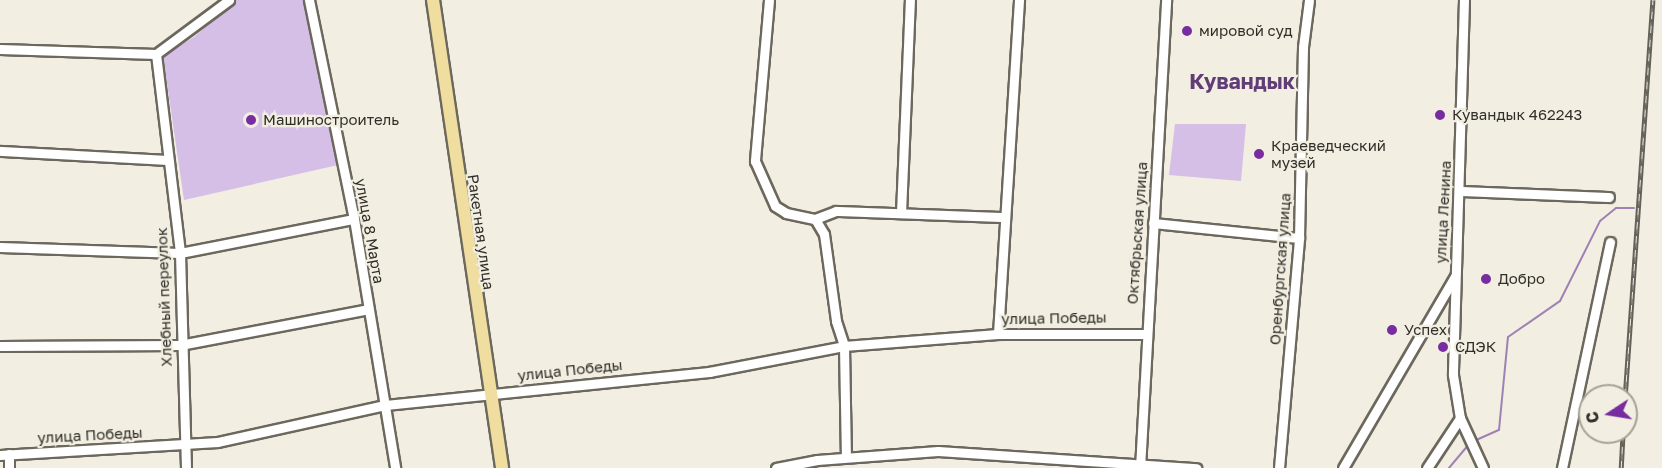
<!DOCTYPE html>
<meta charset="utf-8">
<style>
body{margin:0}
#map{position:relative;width:1662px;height:468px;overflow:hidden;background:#f2eee1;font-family:"Golos Text",sans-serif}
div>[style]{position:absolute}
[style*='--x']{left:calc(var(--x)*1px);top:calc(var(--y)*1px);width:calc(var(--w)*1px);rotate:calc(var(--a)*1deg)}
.green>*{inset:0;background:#d5bfe6}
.stream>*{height:2px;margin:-1px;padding:0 1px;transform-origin:1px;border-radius:1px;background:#9f81b4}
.roads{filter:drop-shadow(2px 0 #6c685d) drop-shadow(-2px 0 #6c685d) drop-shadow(0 2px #6c685d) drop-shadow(0 -2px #6c685d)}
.minor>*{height:9px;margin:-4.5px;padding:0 4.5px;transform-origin:4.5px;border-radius:4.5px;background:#fff}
.major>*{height:12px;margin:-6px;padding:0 6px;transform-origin:6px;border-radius:6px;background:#f0dea0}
.rail>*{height:4.5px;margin-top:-2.25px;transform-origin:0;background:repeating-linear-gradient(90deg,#f2eee1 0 7px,#64615a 0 14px);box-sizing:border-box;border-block:2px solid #64615a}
.dots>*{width:16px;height:16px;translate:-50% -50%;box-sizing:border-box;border:3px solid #f2eee1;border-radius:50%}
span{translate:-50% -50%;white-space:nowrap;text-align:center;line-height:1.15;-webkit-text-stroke:4.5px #f2eee1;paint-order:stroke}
.poi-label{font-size:15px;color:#312f2a}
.left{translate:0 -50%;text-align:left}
.street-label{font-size:15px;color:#312f2a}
.district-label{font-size:21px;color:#603d77;font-weight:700}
.north{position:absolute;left:1578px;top:384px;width:60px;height:60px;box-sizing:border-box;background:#f2eee1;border:2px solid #a5a298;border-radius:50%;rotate:258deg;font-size:16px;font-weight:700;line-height:24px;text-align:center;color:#312f2a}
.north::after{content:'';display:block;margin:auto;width:21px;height:27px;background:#772d9f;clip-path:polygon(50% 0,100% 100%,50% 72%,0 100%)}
</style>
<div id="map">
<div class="green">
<i style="clip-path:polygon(236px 0,305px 0,338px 165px,184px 200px,163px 56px,194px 37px)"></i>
<i style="clip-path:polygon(1175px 124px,1246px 124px,1241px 181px,1169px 175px)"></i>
</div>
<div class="stream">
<i style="--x:1474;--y:441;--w:27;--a:-24"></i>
<i style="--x:1499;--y:430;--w:93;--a:-84.5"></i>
<i style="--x:1508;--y:337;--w:63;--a:-34.7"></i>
<i style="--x:1560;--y:301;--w:89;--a:-63.4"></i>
<i style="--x:1600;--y:221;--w:21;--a:-39"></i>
<i style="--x:1616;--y:208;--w:18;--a:0"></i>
<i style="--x:1449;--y:468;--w:31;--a:-50"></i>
</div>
<div class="roads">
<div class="minor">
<i style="--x:309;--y:0;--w:224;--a:78.4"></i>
<i style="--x:354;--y:219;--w:252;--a:80.6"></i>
<i style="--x:769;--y:0;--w:162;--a:95"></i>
<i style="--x:755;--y:161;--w:49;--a:66"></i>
<i style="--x:775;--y:206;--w:13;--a:32"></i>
<i style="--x:786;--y:213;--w:30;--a:12"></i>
<i style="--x:815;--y:219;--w:17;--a:59"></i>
<i style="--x:824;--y:234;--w:88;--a:82.1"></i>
<i style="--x:836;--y:321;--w:26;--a:72"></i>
<i style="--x:844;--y:346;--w:111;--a:89"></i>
<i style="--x:1464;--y:0;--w:375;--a:91.7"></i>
<i style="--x:1453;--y:375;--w:44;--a:80.8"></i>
<i style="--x:1460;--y:418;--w:55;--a:65.3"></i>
<i style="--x:0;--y:49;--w:156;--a:1.8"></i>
<i style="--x:156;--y:54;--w:91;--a:-36.5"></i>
<i style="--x:156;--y:54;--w:200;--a:83.1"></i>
<i style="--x:180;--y:253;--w:215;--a:88.4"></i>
<i style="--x:0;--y:151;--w:168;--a:3.1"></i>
<i style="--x:1460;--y:191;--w:149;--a:2.3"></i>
<i style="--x:901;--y:213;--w:213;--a:-87.6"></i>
<i style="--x:815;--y:219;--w:22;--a:-21"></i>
<i style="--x:836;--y:211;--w:167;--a:2.1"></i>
<i style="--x:1153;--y:223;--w:147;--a:5.9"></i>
<i style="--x:0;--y:247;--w:180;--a:1.9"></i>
<i style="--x:180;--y:253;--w:177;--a:-11.1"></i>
<i style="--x:998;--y:334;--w:335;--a:-86.4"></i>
<i style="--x:0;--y:346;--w:180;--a:-0.3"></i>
<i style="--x:180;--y:345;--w:191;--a:-10.8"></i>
<i style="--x:9;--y:454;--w:14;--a:90"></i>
<i style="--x:0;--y:455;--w:218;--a:-3.4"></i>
<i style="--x:218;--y:442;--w:171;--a:-12.5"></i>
<i style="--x:385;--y:405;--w:326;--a:-5.8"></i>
<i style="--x:709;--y:372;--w:137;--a:-10.9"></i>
<i style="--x:844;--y:346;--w:154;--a:-4.5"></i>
<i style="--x:998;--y:334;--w:147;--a:0"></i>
<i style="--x:776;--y:468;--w:42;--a:-11"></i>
<i style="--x:817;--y:460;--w:121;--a:-4.3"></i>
<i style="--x:938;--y:451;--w:259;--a:3.8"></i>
<i style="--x:1140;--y:468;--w:469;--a:-86.8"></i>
<i style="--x:1279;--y:468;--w:231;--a:-85"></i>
<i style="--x:1299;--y:238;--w:191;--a:-88.8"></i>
<i style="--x:1303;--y:47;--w:47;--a:-82.7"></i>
<i style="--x:1343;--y:468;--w:222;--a:-59.7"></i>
<i style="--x:1427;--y:468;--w:60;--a:-56.6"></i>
<i style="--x:1562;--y:468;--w:231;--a:-78"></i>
</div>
<div class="major">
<i style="--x:433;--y:0;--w:473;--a:81.6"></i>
</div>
</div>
<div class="rail">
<i style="--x:1625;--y:396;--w:397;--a:-86"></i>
<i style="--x:1621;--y:468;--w:36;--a:-87"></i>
</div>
<div class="dots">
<i style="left:1187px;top:31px;background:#772d9f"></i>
<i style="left:1440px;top:115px;background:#772d9f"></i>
<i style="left:251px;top:120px;background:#772d9f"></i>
<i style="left:1259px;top:154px;background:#772d9f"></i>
<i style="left:1486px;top:279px;background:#772d9f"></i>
<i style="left:1392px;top:330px;background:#772d9f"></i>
<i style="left:1443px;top:347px;background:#772d9f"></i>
</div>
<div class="poi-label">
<span class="left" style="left:1199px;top:31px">мировой суд</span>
<span class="left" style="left:1452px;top:115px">Кувандык 462243</span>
<span class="left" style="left:263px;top:120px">Машиностроитель</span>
<span class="left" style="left:1271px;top:154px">Краеведческий<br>музей</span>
<span class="left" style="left:1498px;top:279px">Добро</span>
<span class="left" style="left:1404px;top:330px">Успех</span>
<span class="left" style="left:1455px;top:347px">СДЭК</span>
</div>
<div class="street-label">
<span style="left:1443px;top:212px;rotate:-87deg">улица Ленина</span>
<span style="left:370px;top:231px;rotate:80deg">улица 8 Марта</span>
<span style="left:481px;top:232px;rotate:82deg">Ракетная улица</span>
<span style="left:1137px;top:233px;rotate:-86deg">Октябрьская улица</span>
<span style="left:1280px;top:269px;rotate:-86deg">Оренбургская улица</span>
<span style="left:164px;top:297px;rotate:-92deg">Хлебный переулок</span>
<span style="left:1054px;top:318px;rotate:-1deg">улица Победы</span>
<span style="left:570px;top:370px;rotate:-6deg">улица Победы</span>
<span style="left:90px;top:435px;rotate:-3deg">улица Победы</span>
</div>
<div class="district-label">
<span style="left:1242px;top:81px">Кувандык</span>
</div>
<div class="north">С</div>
</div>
